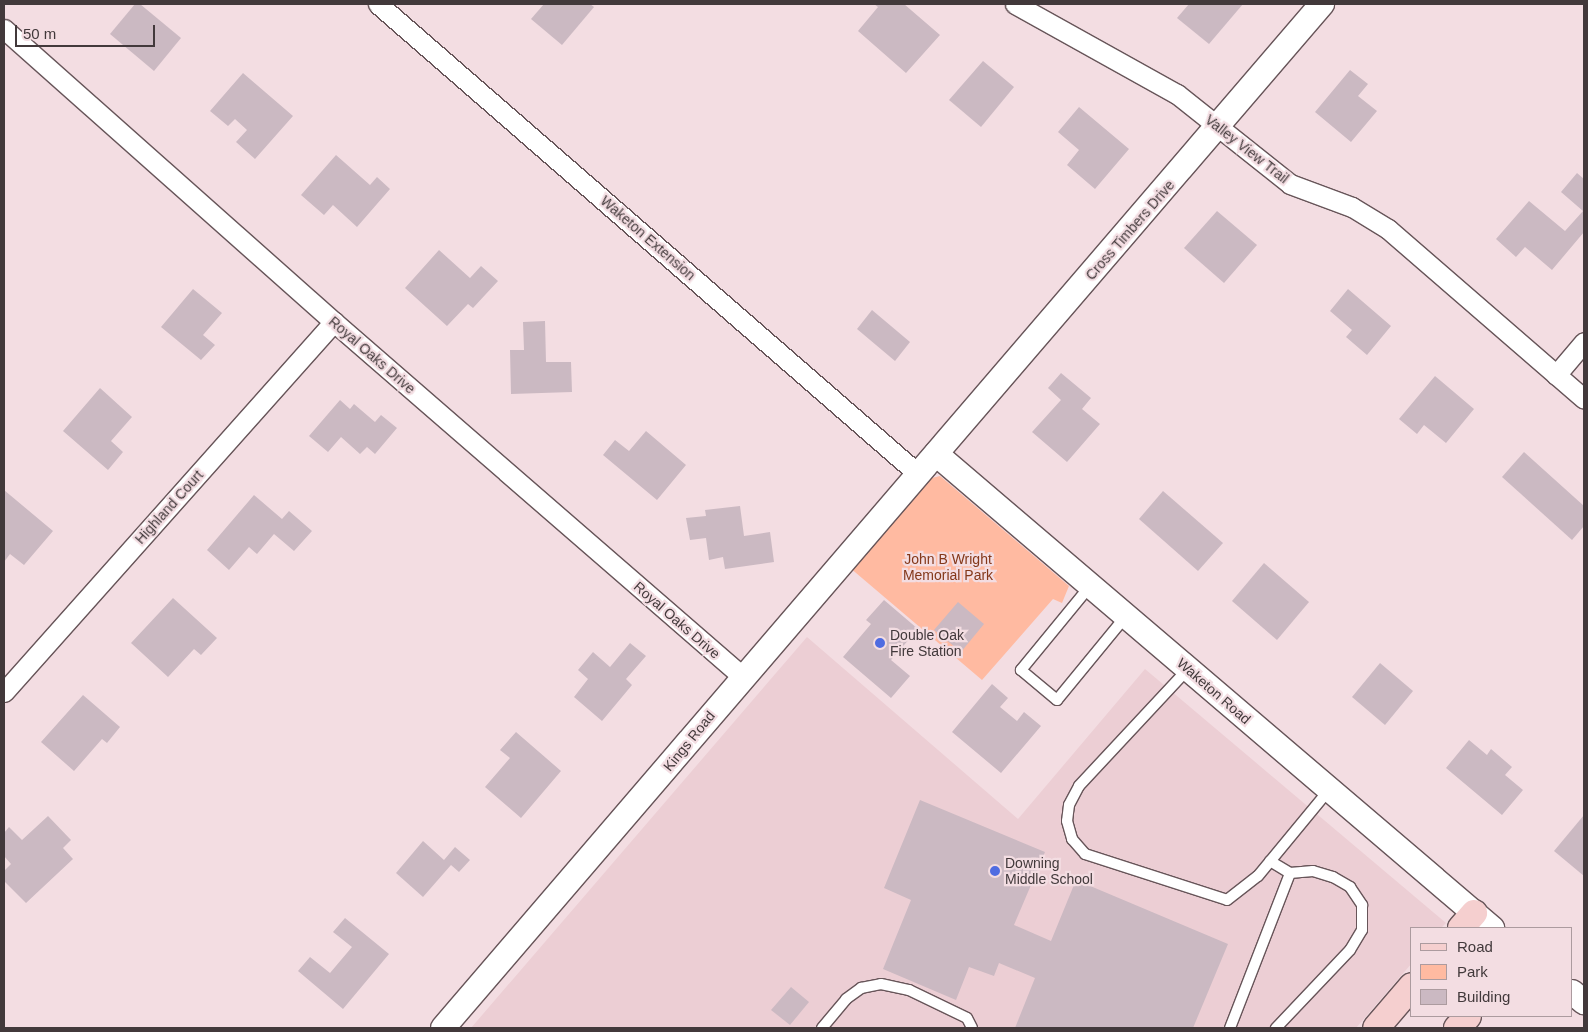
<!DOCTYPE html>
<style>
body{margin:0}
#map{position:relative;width:1588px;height:1032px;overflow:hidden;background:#f3dde2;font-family:Helvetica,sans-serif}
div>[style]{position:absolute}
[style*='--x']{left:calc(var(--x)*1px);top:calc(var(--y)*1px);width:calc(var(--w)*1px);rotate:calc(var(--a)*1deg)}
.built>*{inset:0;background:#ecced4}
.green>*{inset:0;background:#ffbaa1}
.building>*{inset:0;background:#cbb9c2}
.roads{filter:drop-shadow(1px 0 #675559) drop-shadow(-1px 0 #675559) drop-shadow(0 1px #675559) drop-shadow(0 -1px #675559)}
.service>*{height:10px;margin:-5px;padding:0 5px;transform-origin:5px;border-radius:5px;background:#fff}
.minor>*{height:19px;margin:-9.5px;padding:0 9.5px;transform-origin:9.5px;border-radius:9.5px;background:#fff}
.tertiary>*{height:24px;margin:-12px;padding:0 12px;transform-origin:12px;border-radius:12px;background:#fff}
.secondary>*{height:26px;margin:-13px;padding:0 13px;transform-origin:13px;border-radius:13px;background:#f5cfcf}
.dots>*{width:14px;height:14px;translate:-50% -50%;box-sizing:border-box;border:2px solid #f3dde2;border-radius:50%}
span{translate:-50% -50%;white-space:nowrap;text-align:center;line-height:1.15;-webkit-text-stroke:4.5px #f3dde2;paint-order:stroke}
.street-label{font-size:14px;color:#42393b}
.park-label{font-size:14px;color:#84381a}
.poi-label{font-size:14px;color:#42393b}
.left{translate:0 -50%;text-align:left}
.frame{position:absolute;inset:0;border:5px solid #42393b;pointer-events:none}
.legend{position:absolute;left:1410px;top:927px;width:162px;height:90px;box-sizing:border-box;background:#f3dde2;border:1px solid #ac9b9f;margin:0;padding:6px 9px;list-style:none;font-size:15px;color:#42393b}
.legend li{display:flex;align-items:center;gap:10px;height:25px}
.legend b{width:25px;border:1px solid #ac9b9f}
.scale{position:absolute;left:15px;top:25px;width:140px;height:22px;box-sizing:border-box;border:2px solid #42393b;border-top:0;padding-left:6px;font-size:15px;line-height:18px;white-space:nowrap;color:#42393b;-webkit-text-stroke:4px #f3dde2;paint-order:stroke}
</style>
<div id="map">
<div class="built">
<i style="clip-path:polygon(807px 637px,1018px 819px,1145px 669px,1446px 923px,1441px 928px,1412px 928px,1412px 963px,1356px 1028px,471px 1028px)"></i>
</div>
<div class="green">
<i style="clip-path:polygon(940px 476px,1069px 586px,1062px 603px,1053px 599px,982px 680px,849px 567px,928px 479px)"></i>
</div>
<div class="building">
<i style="clip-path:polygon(135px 4px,140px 4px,181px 38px,154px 71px,110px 34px)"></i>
<i style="clip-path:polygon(544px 4px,590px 4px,594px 7px,562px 45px,531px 19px)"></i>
<i style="clip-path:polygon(874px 4px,904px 4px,940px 35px,906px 73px,858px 31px,878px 7px)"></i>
<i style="clip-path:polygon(1189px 4px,1243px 4px,1209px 44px,1177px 18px)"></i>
<i style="clip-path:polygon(983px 61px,1014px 87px,981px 127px,949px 100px)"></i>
<i style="clip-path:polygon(1350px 70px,1368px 84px,1358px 96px,1377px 111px,1351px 142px,1315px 112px)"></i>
<i style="clip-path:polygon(243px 73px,293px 116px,255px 159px,236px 142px,247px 130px,235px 119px,228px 126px,210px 111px)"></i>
<i style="clip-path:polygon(1079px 107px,1129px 149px,1095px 189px,1067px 165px,1079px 150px,1058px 132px)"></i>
<i style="clip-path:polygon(336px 155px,370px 185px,377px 177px,390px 189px,357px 227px,333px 205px,324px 215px,301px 195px)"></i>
<i style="clip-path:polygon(1577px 173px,1584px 179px,1584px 232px,1552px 270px,1525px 247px,1516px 257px,1496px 239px,1529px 201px,1565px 231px,1583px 211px,1561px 192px)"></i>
<i style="clip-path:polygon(1217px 211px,1257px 245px,1224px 283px,1184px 248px)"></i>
<i style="clip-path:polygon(439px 250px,470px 278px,481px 266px,498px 281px,473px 308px,468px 304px,447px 326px,405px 288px)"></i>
<i style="clip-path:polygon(193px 289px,222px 313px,203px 335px,215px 345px,201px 360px,161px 327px)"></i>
<i style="clip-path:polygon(1348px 289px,1391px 326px,1367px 355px,1346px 337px,1352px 330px,1330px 311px)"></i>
<i style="clip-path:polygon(872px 310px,910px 342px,895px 361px,857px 329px)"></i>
<i style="clip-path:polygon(545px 321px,546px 362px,571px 362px,572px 392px,511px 394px,510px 350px,524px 350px,523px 322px)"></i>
<i style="clip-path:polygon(1061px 373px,1091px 398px,1082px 409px,1100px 424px,1067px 462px,1032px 432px,1061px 400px,1048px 388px)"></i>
<i style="clip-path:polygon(1435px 376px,1474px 409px,1446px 443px,1424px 425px,1417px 434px,1399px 419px)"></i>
<i style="clip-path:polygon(100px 388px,132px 417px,111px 441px,123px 452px,108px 470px,63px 431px)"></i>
<i style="clip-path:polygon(340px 400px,350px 409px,354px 404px,375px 422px,381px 415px,397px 428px,375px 454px,367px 447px,360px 454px,341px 437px,328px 452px,309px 436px)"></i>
<i style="clip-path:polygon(646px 431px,686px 465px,657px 500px,603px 455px,615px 440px,629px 451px)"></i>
<i style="clip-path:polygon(1524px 452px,1584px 506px,1584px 526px,1572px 540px,1502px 477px)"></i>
<i style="clip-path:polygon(4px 490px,53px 531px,24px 565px,10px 554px,4px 562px)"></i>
<i style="clip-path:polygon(1163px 491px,1223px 543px,1198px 571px,1139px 519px)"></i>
<i style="clip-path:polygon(254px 495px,282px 519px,289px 511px,312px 531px,294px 551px,274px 534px,257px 554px,249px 547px,229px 570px,207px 550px)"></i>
<i style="clip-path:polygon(740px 506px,744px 536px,770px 532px,774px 562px,725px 569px,723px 557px,709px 560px,706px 538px,690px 540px,686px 518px,706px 516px,705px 510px)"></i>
<i style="clip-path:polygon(1264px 563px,1309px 602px,1277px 640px,1232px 601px)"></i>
<i style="clip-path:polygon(173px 598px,217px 638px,201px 655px,194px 649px,168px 677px,131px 643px)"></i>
<i style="clip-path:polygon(884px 600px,918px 629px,891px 660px,910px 676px,891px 698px,843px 657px,871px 624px,866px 620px)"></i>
<i style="clip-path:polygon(958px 602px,984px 624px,961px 652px,934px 630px)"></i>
<i style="clip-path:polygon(630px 643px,646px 656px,626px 679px,632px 685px,602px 721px,574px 697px,588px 679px,578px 670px,593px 652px,610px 667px)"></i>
<i style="clip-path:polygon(1380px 663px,1413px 691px,1385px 725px,1352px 697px)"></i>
<i style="clip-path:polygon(992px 684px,1008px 698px,1000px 707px,1017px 721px,1024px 712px,1041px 726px,1001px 773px,952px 732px)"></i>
<i style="clip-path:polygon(83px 695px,120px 727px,107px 743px,102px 739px,74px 771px,41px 742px)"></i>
<i style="clip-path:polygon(516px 732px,561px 771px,521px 818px,485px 787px,510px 758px,500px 750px)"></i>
<i style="clip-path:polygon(1469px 740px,1487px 755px,1491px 749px,1512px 767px,1505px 775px,1523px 790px,1502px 815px,1446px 768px)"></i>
<i style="clip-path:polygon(920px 800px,1045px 852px,1014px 925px,1051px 941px,1076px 880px,1228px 944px,1193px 1028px,1015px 1028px,1035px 978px,999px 963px,994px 976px,969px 967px,956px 1000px,883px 969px,911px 900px,884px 888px)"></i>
<i style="clip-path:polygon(1584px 815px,1584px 876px,1554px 851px)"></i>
<i style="clip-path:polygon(48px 816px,71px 840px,63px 848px,73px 859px,26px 903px,4px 881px,4px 871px,11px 864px,4px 856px,4px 833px,9px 827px,22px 840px)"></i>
<i style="clip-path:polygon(423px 841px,444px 860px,455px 847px,470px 860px,459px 872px,451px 865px,423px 897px,396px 873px)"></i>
<i style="clip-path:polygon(345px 918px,389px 954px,343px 1009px,298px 971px,310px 957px,330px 973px,352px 947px,333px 932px)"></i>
<i style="clip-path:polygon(791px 987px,809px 1002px,790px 1025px,771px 1010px)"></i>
</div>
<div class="roads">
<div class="service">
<i style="--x:1090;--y:586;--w:109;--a:129.4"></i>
<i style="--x:1021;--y:670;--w:47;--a:39.8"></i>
<i style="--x:1057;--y:700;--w:109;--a:-50.6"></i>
<i style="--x:1188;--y:669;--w:160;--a:133"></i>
<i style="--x:1079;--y:786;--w:21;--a:118"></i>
<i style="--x:1069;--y:805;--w:16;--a:97"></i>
<i style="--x:1067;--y:821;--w:19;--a:74"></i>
<i style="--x:1072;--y:839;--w:20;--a:49"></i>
<i style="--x:1085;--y:854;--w:149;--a:17.9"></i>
<i style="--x:1227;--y:900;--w:39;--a:-38"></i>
<i style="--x:1258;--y:876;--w:112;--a:-50.5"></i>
<i style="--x:1270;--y:861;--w:23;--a:31"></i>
<i style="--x:1290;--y:873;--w:23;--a:-5"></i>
<i style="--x:1313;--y:871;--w:21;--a:17"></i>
<i style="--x:1333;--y:877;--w:20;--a:30"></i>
<i style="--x:1350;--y:887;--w:22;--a:56"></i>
<i style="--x:1362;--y:905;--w:25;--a:90"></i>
<i style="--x:1362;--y:930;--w:23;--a:121"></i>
<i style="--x:1350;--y:950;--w:108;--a:133.5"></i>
<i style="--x:822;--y:1028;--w:38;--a:-50"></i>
<i style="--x:846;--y:999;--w:19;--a:-36"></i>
<i style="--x:861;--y:988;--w:20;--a:-11"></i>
<i style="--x:881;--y:984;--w:29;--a:12"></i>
<i style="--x:909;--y:990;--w:64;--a:25.8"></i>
<i style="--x:967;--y:1018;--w:11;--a:63"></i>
<i style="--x:1230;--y:1028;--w:166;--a:-68.8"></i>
</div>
<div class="minor">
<i style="--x:378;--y:4;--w:714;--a:41.03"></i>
<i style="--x:1015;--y:4;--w:185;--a:29.1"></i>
<i style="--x:1177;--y:94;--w:144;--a:38.5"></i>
<i style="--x:1290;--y:184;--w:66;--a:20.4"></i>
<i style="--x:1352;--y:207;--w:42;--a:31.4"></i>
<i style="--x:1388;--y:229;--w:259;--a:40.9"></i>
<i style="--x:4;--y:29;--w:441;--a:41.6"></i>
<i style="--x:334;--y:322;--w:542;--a:40.96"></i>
<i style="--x:1556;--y:375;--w:43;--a:-49.7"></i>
<i style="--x:4;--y:692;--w:496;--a:-48.3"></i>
</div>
<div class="tertiary">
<i style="--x:936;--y:454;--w:731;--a:40.45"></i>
<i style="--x:1572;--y:992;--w:16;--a:40"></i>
<i style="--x:443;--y:1028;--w:1350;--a:-49.36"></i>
</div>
<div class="secondary">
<i style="--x:1461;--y:928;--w:20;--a:-49"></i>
<i style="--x:1376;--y:1028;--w:55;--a:-49.4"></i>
<i style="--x:1457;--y:1028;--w:16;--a:-47"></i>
</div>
</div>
<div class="dots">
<i style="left:880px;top:643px;background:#4f6ce1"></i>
<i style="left:995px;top:871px;background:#4f6ce1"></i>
</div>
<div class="street-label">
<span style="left:1247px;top:149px;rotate:38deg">Valley View Trail</span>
<span style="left:1130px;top:230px;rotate:-49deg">Cross Timbers Drive</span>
<span style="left:648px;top:238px;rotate:41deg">Waketon Extension</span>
<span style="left:372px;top:355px;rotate:41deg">Royal Oaks Drive</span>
<span style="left:169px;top:507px;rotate:-48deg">Highland Court</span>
<span style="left:677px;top:620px;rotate:41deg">Royal Oaks Drive</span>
<span style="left:1214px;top:691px;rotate:41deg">Waketon Road</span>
<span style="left:689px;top:741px;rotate:-51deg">Kings Road</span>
</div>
<div class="park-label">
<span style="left:948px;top:567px">John B Wright<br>Memorial Park</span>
</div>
<div class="poi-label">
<span class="left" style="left:890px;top:643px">Double Oak<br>Fire Station</span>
<span class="left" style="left:1005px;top:871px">Downing<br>Middle School</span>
</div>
<div class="frame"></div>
<ul class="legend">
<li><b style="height:6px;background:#f5cfcf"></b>Road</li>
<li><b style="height:14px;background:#ffbaa1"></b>Park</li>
<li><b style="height:14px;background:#cbb9c2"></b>Building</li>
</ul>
<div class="scale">50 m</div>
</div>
